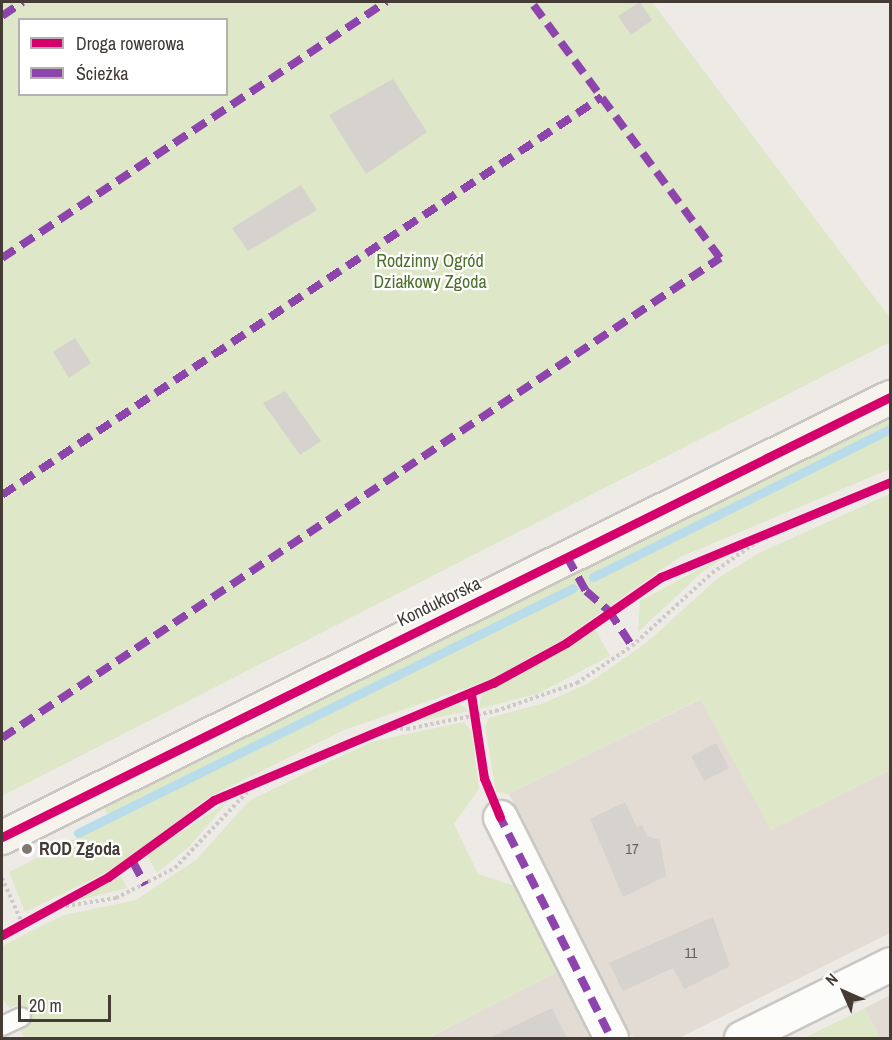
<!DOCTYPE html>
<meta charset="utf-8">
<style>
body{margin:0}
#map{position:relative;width:892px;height:1040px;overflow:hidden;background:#eeebe7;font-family:"Archivo Narrow",sans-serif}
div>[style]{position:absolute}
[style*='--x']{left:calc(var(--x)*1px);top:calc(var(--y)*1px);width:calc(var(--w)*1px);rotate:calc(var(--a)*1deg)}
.residential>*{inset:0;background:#e2dcd4}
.green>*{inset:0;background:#dee7c7}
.stream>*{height:9px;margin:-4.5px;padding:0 4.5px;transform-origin:4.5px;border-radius:4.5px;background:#b8dcea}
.building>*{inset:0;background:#d6d2ce}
.path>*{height:4px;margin-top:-2px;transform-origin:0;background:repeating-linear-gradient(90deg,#cccac6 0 3px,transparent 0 6px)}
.roads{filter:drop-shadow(2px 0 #cac7c3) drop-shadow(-2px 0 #cac7c3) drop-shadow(0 2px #cac7c3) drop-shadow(0 -2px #cac7c3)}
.lane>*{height:18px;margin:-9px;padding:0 9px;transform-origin:9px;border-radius:9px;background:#fcfcfb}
.street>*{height:33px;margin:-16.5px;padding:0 16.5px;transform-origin:16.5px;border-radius:16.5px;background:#fcfcfb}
.secondary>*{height:33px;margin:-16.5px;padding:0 16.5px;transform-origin:16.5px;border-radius:16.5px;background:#f6f3ed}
.quiet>*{height:8px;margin-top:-4px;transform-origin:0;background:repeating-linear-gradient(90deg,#8e44ad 0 15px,transparent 0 23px)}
.cycleway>*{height:9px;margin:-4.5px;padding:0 4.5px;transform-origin:4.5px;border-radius:4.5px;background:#d6006c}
.dots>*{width:16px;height:16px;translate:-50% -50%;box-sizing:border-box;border:3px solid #fff;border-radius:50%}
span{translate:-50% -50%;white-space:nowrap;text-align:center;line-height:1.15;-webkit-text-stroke:4.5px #fff;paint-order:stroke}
.number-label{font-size:15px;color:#69625c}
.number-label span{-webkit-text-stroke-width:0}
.park-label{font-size:18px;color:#4d712a}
.street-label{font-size:18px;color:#433b34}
.poi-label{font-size:18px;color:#433b34;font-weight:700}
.left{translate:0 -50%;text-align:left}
.frame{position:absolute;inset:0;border:3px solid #433b34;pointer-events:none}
.legend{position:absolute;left:18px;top:18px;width:210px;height:78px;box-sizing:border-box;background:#fff;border:2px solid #b4b1ae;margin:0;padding:8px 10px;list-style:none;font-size:18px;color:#433b34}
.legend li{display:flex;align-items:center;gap:12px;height:30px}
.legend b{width:30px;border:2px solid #b4b1ae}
.north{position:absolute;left:814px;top:962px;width:60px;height:60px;-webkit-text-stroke:4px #fff;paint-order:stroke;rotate:315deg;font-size:16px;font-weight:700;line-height:24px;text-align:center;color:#433b34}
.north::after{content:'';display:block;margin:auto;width:21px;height:27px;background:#433b34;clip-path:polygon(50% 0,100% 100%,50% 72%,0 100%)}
.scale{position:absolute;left:18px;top:995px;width:93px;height:27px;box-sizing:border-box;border:3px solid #433b34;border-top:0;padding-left:8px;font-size:18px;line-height:21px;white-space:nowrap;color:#433b34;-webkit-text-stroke:4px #fff;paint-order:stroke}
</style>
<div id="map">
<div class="residential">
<i style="clip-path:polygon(701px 699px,771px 830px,890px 770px,890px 933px,679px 1038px,638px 1038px,629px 1035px,509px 794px)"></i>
<i style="clip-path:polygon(557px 972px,590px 1038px,428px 1038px)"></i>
<i style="clip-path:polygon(890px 995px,890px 1038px,880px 1038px,865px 1008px)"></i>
</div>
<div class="green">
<i style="clip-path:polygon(evenodd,2px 2px,652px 2px,890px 318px,890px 342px,2px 796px,2px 2px,20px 20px,226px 20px,226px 94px,20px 94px,20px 20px)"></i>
<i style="clip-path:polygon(890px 416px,890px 469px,678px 558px,562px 640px,490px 680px,344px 730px,209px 797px,117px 867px,25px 912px,9px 872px,110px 821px,101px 800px)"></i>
<i style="clip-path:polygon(890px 494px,890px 770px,771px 830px,700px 699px,509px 794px,496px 792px,485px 726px,489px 718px,544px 703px,589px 683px,646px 643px,718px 578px,761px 552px)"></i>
<i style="clip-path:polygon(733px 551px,701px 573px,638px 632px,640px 601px)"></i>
<i style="clip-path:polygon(595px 629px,610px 656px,537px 694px,479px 709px,481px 695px)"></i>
<i style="clip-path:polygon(459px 704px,469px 711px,393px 726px,428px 715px)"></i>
<i style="clip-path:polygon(464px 722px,472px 732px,479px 789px,454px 824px,478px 874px,515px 886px,557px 972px,427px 1038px,24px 1038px,20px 1030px,27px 1026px,16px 1005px,10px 1008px,2px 999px,2px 946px,64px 915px,136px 900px,196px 860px,249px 801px,324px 764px,374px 741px)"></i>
<i style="clip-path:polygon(228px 801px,190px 846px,157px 873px,147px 855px)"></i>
<i style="clip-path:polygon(121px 876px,127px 888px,72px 902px,113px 881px)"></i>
<i style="clip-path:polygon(865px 1008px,880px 1038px,804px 1038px)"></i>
</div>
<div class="stream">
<i style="--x:593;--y:577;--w:332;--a:-26.5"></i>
<i style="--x:78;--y:833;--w:552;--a:-26.33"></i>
</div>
<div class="building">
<i style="clip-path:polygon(640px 2px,652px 20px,631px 35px,618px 16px)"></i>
<i style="clip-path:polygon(393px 79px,427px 132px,366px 174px,329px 115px)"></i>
<i style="clip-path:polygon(301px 185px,317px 210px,248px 251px,232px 228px)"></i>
<i style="clip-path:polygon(75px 338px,91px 363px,69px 378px,53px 352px)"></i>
<i style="clip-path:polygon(285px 391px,321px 441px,300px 455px,263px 403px)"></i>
<i style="clip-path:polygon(716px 743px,729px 768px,704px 781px,691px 756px)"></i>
<i style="clip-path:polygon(625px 802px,637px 827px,642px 825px,647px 836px,660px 840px,666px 876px,623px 897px,590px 819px)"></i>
<i style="clip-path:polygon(713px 917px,730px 966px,684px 989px,673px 968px,623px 991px,609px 963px)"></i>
<i style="clip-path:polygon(552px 1008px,567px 1038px,489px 1038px)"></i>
</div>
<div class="path">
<i style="--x:382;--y:728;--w:25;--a:2"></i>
<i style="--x:407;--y:729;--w:91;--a:-11.4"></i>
<i style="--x:496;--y:711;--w:86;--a:-19.1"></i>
<i style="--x:577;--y:683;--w:66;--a:-33.9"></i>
<i style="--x:632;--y:646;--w:108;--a:-42.4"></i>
<i style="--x:712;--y:573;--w:60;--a:-34.8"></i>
<i style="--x:2;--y:878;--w:51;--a:65.9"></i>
<i style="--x:60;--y:907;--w:57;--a:-9.1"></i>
<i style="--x:116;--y:898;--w:66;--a:-27"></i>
<i style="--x:175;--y:868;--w:112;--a:-46.5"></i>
</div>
<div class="roads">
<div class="lane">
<i style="--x:2;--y:1026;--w:21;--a:-25"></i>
</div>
<div class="street">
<i style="--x:500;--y:817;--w:247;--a:63.3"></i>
<i style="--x:741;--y:1038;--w:166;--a:-26.4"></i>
</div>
<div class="secondary">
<i style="--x:2;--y:837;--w:991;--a:-26.36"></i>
</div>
</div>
<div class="quiet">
<i style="--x:2;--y:16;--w:25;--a:-34"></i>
<i style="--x:2;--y:258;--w:462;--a:-33.7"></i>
<i style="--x:2;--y:495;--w:720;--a:-33.56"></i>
<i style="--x:567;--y:557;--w:39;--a:61"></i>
<i style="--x:586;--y:591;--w:30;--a:41"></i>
<i style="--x:609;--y:611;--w:42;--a:56.7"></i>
<i style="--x:2;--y:738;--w:864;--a:-33.76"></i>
<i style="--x:720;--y:258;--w:318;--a:-126.4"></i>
<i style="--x:498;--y:813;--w:252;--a:63.3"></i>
<i style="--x:133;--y:862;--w:26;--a:62"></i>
</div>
<div class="cycleway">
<i style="--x:471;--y:694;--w:85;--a:81.2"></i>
<i style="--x:484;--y:778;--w:42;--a:67.7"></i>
<i style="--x:2;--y:837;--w:991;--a:-26.36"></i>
<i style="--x:2;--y:935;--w:121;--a:-28.7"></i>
<i style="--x:108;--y:877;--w:131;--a:-36"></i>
<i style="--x:214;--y:800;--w:303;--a:-22.8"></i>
<i style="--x:493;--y:683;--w:83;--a:-28.7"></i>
<i style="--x:566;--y:643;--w:116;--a:-34.8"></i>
<i style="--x:661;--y:577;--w:248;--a:-22.5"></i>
</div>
<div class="dots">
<i style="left:27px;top:849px;background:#7f7973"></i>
</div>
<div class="number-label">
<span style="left:632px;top:849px">17</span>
<span style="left:691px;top:953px">11</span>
</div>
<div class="park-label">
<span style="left:430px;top:272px">Rodzinny Ogród<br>Działkowy Zgoda</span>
</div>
<div class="street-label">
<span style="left:439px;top:602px;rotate:-26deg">Konduktorska</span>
</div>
<div class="poi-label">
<span class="left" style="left:39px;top:849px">ROD Zgoda</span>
</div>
<div class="frame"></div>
<ul class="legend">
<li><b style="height:8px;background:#d6006c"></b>Droga rowerowa</li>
<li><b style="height:8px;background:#8e44ad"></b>Ścieżka</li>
</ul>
<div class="north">N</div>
<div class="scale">20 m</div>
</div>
